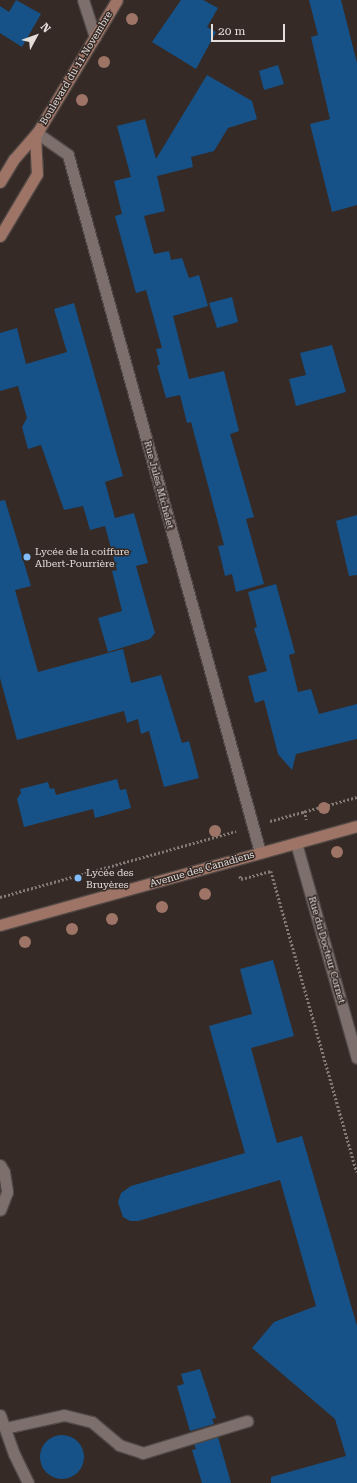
<!DOCTYPE html>
<meta charset="utf-8">
<style>
body{margin:0}
#map{position:relative;width:357px;height:1483px;overflow:hidden;background:#352a26;font-family:"Roboto Serif",serif}
div>[style]{position:absolute}
[style*='--x']{left:calc(var(--x)*1px);top:calc(var(--y)*1px);width:calc(var(--w)*1px);rotate:calc(var(--a)*1deg)}
.building>*{inset:0;background:#165288}
.round{border-radius:50%}
.path>*{height:2.5px;margin-top:-1.25px;transform-origin:0;background:repeating-linear-gradient(90deg,#837a76 0 2px,transparent 0 4px)}
.roads{filter:drop-shadow(1px 0 #504744) drop-shadow(-1px 0 #504744) drop-shadow(0 1px #504744) drop-shadow(0 -1px #504744)}
.service>*{height:11px;margin:-5.5px;padding:0 5.5px;transform-origin:5.5px;border-radius:5.5px;background:#7d706c}
.minor>*{height:11px;margin:-5.5px;padding:0 5.5px;transform-origin:5.5px;border-radius:5.5px;background:#7d706c}
.secondary>*{height:11px;margin:-5.5px;padding:0 5.5px;transform-origin:5.5px;border-radius:5.5px;background:#9d7465}
.trees>*{width:12px;height:12px;margin:-6px;border-radius:50%;background:#9d7466}
.dots>*{width:11px;height:11px;translate:-50% -50%;box-sizing:border-box;border:2px solid #352a26;border-radius:50%}
span{translate:-50% -50%;white-space:nowrap;text-align:center;line-height:1.15;-webkit-text-stroke:3px #352a26;paint-order:stroke}
.street-label{font-size:10px;color:#e4ddda}
.poi-label{font-size:10px;color:#e4ddda}
.left{translate:0 -50%;text-align:left}
.north{position:absolute;left:16px;top:16px;width:40px;height:40px;-webkit-text-stroke:3px #352a26;paint-order:stroke;rotate:49deg;font-size:11px;font-weight:700;line-height:16px;text-align:center;color:#e4ddda}
.north::after{content:'';display:block;margin:auto;width:14px;height:18px;background:#e4ddda;clip-path:polygon(50% 0,100% 100%,50% 72%,0 100%)}
.scale{position:absolute;left:211px;top:24px;width:74px;height:18px;box-sizing:border-box;border:2px solid #e4ddda;border-top:0;padding-left:5px;font-size:12px;line-height:14px;white-space:nowrap;color:#e4ddda;-webkit-text-stroke:3px #352a26;paint-order:stroke}
</style>
<div id="map">
<div class="building">
<i style="clip-path:polygon(16px 0,41px 14px,22px 47px,0 33px,0 6px,9px 12px)"></i>
<i style="clip-path:polygon(181px 0,203px 0,218px 8px,207px 27px,216px 32px,196px 69px,152px 42px)"></i>
<i style="clip-path:polygon(309px 0,341px 0,357px 63px,357px 205px,332px 212px,310px 124px,330px 119px,311px 37px,318px 35px)"></i>
<i style="clip-path:polygon(278px 65px,284px 84px,264px 90px,259px 71px)"></i>
<i style="clip-path:polygon(207px 75px,252px 101px,257px 119px,228px 128px,214px 151px,191px 157px,193px 167px,157px 176px,165px 211px,144px 216px,154px 254px,169px 251px,171px 260px,182px 258px,189px 278px,199px 275px,208px 306px,173px 316px,189px 379px,224px 371px,239px 431px,230px 434px,254px 517px,246px 519px,264px 584px,236px 592px,232px 574px,225px 576px,218px 546px,224px 545px,191px 422px,187px 423px,180px 395px,166px 398px,157px 366px,160px 364px,156px 349px,162px 348px,146px 290px,136px 293px,115px 216px,122px 214px,114px 181px,131px 177px,117px 126px,145px 119px,156px 159px)"></i>
<i style="clip-path:polygon(232px 297px,238px 322px,217px 328px,209px 303px)"></i>
<i style="clip-path:polygon(74px 303px,123px 476px,105px 482px,115px 518px,134px 513px,148px 563px,136px 566px,155px 633px,150px 639px,108px 652px,98px 618px,122px 611px,112px 571px,117px 570px,105px 526px,90px 530px,83px 506px,64px 510px,41px 445px,28px 449px,22px 427px,27px 418px,18px 386px,0 391px,0 333px,17px 328px,26px 364px,67px 352px,54px 309px)"></i>
<i style="clip-path:polygon(332px 345px,346px 392px,296px 406px,289px 379px,306px 375px,300px 353px)"></i>
<i style="clip-path:polygon(5px 500px,31px 586px,15px 590px,38px 672px,123px 649px,131px 683px,161px 675px,182px 743px,189px 741px,199px 778px,164px 787px,149px 731px,141px 734px,138px 719px,127px 723px,124px 711px,17px 740px,0 678px,0 501px)"></i>
<i style="clip-path:polygon(357px 515px,357px 575px,349px 576px,336px 521px)"></i>
<i style="clip-path:polygon(276px 584px,295px 653px,289px 655px,298px 692px,311px 689px,319px 714px,357px 704px,357px 739px,296px 754px,292px 770px,278px 754px,264px 700px,255px 703px,248px 676px,267px 671px,254px 628px,257px 627px,248px 592px)"></i>
<i style="clip-path:polygon(117px 779px,120px 790px,126px 789px,131px 808px,95px 818px,93px 809px,24px 827px,17px 799px,21px 793px,20px 789px,48px 782px,50px 789px,54px 788px,56px 795px)"></i>
<i style="clip-path:polygon(273px 960px,294px 1036px,251px 1048px,277px 1143px,302px 1136px,357px 1326px,357px 1483px,271px 1483px,271px 1477px,346px 1456px,335px 1419px,252px 1348px,274px 1322px,316px 1306px,280px 1180px,138px 1221px,130px 1221px,123px 1217px,118px 1202px,121px 1193px,131px 1186px,245px 1153px,209px 1026px,252px 1014px,240px 969px)"></i>
<i style="clip-path:polygon(200px 1369px,216px 1418px,212px 1419px,214px 1424px,190px 1431px,177px 1386px,184px 1384px,181px 1374px)"></i>
<i class="round" style="left:40px;top:1435px;width:44px;height:44px"></i>
<i style="clip-path:polygon(218px 1437px,231px 1483px,202px 1483px,192px 1450px,196px 1449px,194px 1444px)"></i>
</div>
<div class="path">
<i style="--x:304;--y:811;--w:9;--a:72"></i>
<i style="--x:270;--y:821;--w:90;--a:-15.4"></i>
<i style="--x:240;--y:876;--w:3;--a:72"></i>
<i style="--x:241;--y:879;--w:31;--a:-15"></i>
<i style="--x:271;--y:871;--w:313;--a:74.1"></i>
<i style="--x:0;--y:897;--w:245;--a:-15.6"></i>
</div>
<div class="roads">
<div class="service">
<i style="--x:0;--y:1165;--w:8;--a:60"></i>
<i style="--x:4;--y:1172;--w:20;--a:81"></i>
<i style="--x:7;--y:1192;--w:19;--a:111"></i>
<i style="--x:0;--y:1415;--w:41;--a:70.3"></i>
<i style="--x:14;--y:1454;--w:32;--a:64"></i>
<i style="--x:5;--y:1428;--w:60;--a:-12.4"></i>
<i style="--x:64;--y:1415;--w:29;--a:14"></i>
<i style="--x:92;--y:1422;--w:35;--a:40"></i>
<i style="--x:119;--y:1445;--w:25;--a:18"></i>
<i style="--x:143;--y:1453;--w:109;--a:-17.1"></i>
</div>
<div class="minor">
<i style="--x:83;--y:0;--w:39;--a:72"></i>
<i style="--x:37;--y:133;--w:38;--a:35"></i>
<i style="--x:68;--y:155;--w:723;--a:74.6"></i>
<i style="--x:296;--y:843;--w:223;--a:74.2"></i>
</div>
<div class="secondary">
<i style="--x:0;--y:182;--w:27;--a:-59"></i>
<i style="--x:14;--y:159;--w:35;--a:-49"></i>
<i style="--x:37;--y:133;--w:155;--a:-59"></i>
<i style="--x:0;--y:236;--w:72;--a:-59.2"></i>
<i style="--x:37;--y:174;--w:38;--a:-93"></i>
<i style="--x:0;--y:925;--w:370;--a:-15.5"></i>
</div>
</div>
<div class="trees">
<i style="left:132px;top:19px"></i>
<i style="left:104px;top:62px"></i>
<i style="left:82px;top:100px"></i>
<i style="left:324px;top:808px"></i>
<i style="left:215px;top:831px"></i>
<i style="left:337px;top:852px"></i>
<i style="left:205px;top:894px"></i>
<i style="left:162px;top:907px"></i>
<i style="left:112px;top:919px"></i>
<i style="left:72px;top:929px"></i>
<i style="left:25px;top:942px"></i>
</div>
<div class="dots">
<i style="left:27px;top:557px;background:#82bcfa"></i>
<i style="left:78px;top:878px;background:#82bcfa"></i>
</div>
<div class="street-label">
<span style="left:76px;top:68px;rotate:-59deg">Boulevard du 11 Novembre</span>
<span style="left:159px;top:485px;rotate:75deg">Rue Jules Michelet</span>
<span style="left:202px;top:869px;rotate:-16deg">Avenue des Canadiens</span>
<span style="left:327px;top:950px;rotate:74deg">Rue du Docteur Cornet</span>
</div>
<div class="poi-label">
<span class="left" style="left:35px;top:557px">Lycée de la coiffure<br>Albert-Pourrière</span>
<span class="left" style="left:86px;top:878px">Lycée des<br>Bruyères</span>
</div>
<div class="north">N</div>
<div class="scale">20 m</div>
</div>
